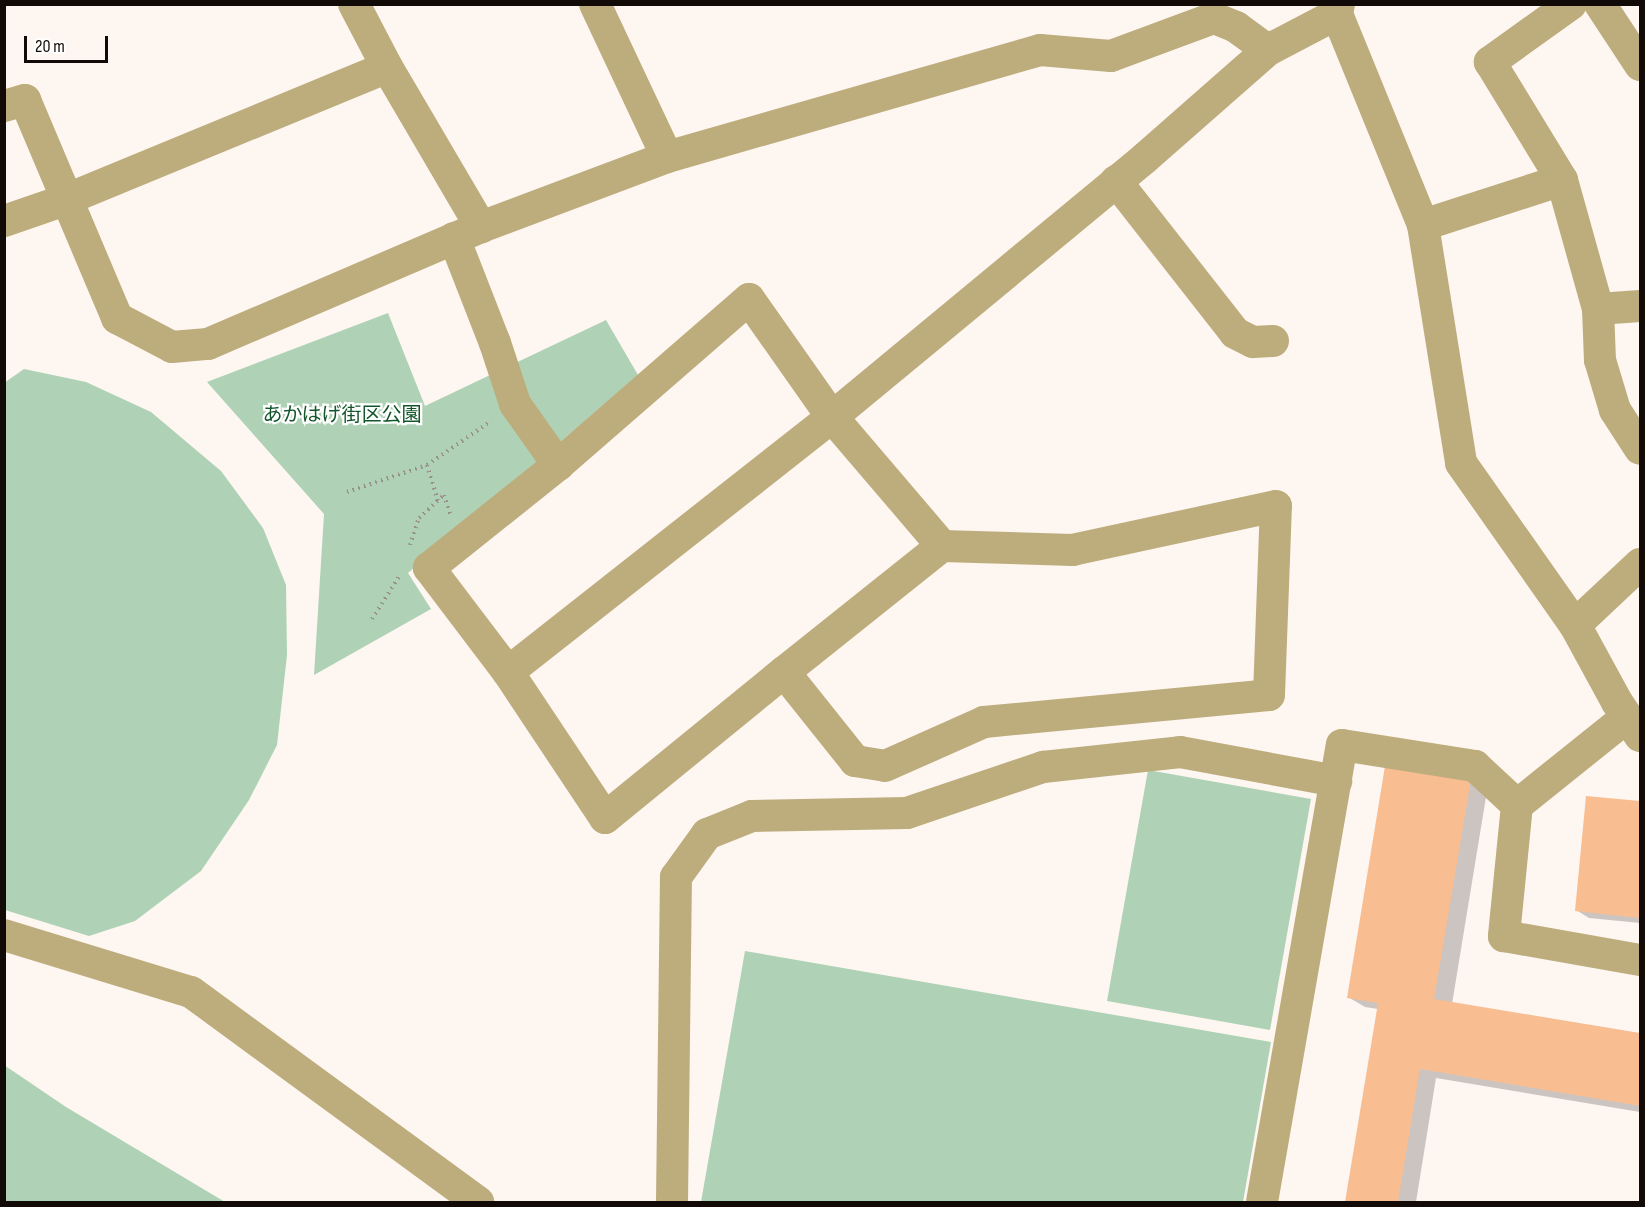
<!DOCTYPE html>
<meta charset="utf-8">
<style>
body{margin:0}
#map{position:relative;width:1645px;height:1207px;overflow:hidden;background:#fef6f1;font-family:"Sofia Sans Condensed","Noto Sans JP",sans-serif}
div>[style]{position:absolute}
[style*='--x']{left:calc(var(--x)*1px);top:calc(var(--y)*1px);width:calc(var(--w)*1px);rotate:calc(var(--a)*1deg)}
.green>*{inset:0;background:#afd2b6}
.shadow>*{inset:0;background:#0003}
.building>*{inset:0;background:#f8bd91}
.path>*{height:4px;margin-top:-2px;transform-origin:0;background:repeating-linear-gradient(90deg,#97908b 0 1.5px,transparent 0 6px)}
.minor>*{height:32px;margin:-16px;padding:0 16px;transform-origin:16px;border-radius:16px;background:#bdad7d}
span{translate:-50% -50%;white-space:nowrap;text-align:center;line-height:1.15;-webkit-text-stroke:4.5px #fff;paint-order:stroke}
.park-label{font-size:20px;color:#14562c}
.frame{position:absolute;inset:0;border:6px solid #110a06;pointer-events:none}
.scale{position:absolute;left:24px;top:36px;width:84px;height:27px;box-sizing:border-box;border:3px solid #110a06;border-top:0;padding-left:8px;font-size:18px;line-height:21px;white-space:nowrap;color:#110a06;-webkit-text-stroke:4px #fff;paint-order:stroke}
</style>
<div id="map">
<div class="green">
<i style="clip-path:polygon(388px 313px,425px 406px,606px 320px,638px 375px,408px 573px,431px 609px,314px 675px,324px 514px,207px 382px)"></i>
<i style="clip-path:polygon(24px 369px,86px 382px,151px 412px,221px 471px,263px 528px,286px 585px,287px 655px,277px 745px,249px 800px,201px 871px,135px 921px,89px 936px,5px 910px,4px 383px)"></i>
<i style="clip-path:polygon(1148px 770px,1311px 799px,1270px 1030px,1107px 1001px)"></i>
<i style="clip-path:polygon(745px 951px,1271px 1042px,1243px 1202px,701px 1202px)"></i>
<i style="clip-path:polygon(4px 1065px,66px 1107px,225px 1202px,5px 1202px)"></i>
</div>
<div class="shadow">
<i style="clip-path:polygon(1471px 782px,1487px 791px,1452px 1004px,1640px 1035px,1640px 1112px,1436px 1078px,1416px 1202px,1346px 1202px,1378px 1009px,1365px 1007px,1348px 997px)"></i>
<i style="clip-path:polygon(1587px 797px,1640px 803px,1640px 923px,1589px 918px,1576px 910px)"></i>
</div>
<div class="building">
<i style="clip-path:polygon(1385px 766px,1471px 780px,1434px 999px,1640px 1033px,1640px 1106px,1420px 1069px,1398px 1202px,1345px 1202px,1378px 1003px,1347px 998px)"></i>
<i style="clip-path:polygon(1586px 796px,1640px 801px,1640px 918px,1575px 911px)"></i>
</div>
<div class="path">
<i style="--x:427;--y:465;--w:78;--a:-34.5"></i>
<i style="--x:347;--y:492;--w:84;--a:-18.6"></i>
<i style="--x:427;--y:465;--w:37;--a:73"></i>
<i style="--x:410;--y:545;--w:28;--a:-72"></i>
<i style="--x:419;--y:518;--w:34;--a:-43"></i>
<i style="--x:444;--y:495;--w:20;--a:72"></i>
<i style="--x:372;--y:619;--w:52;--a:-57.5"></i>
</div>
<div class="minor">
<i style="--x:354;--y:4;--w:71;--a:62.4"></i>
<i style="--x:387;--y:67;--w:186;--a:59.6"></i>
<i style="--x:595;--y:4;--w:169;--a:64.8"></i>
<i style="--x:1339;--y:4;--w:10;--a:101"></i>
<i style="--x:1337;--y:14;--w:228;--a:67.8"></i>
<i style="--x:1423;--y:225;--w:241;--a:80.9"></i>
<i style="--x:1461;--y:463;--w:198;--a:54.9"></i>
<i style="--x:1575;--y:625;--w:88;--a:61.4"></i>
<i style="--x:1617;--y:702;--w:41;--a:55.9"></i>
<i style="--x:1571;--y:4;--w:100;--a:144.4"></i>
<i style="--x:1490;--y:62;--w:138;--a:58.6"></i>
<i style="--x:1562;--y:180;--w:134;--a:74.4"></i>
<i style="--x:1600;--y:4;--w:73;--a:56.7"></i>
<i style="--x:4;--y:106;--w:22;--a:-16"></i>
<i style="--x:25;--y:100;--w:237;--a:67.1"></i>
<i style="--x:117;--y:318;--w:62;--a:27.8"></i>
<i style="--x:172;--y:347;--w:36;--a:-5"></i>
<i style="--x:208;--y:344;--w:297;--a:-23.2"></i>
<i style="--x:481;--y:227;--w:199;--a:-20.6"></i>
<i style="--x:667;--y:157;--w:388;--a:-16"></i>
<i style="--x:1040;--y:50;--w:71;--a:4.8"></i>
<i style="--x:1111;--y:56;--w:110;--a:-20.3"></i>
<i style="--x:1214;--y:18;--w:24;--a:22"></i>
<i style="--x:1236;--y:27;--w:39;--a:36"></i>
<i style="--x:1116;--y:181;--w:193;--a:51.9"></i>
<i style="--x:1235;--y:333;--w:20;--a:27"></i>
<i style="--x:1253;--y:342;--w:20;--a:-3"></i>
<i style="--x:4;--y:221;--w:65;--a:-19"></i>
<i style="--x:65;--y:200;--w:348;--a:-22.4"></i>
<i style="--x:1423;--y:225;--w:146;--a:-17.9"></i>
<i style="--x:454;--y:238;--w:113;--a:68.7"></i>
<i style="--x:495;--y:343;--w:64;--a:71.8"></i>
<i style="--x:515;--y:404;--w:75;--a:54.8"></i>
<i style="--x:1640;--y:306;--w:42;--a:175.9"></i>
<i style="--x:1598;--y:309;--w:51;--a:87.8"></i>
<i style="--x:1600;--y:360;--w:52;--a:73.3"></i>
<i style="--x:1615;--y:410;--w:46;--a:57.3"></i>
<i style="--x:1575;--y:625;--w:89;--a:-43.2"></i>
<i style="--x:508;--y:672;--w:412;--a:-38.2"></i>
<i style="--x:832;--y:417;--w:406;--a:-39.6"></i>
<i style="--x:1145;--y:158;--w:164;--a:-41.3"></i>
<i style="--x:1268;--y:50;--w:78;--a:-27.6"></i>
<i style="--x:784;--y:672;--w:114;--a:51.4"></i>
<i style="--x:855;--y:761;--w:30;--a:9"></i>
<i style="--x:885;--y:766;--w:108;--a:-24"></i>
<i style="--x:984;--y:722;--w:286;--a:-5.4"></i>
<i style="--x:1269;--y:695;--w:189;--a:-87.9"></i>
<i style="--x:1276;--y:506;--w:208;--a:167.8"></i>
<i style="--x:1073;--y:550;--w:131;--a:-178.3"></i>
<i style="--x:942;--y:546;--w:202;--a:141.4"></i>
<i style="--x:784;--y:672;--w:231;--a:140.8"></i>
<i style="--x:605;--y:818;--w:175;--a:-123.6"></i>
<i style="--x:508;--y:672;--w:131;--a:-127.2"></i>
<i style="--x:429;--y:568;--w:165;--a:-38.6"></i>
<i style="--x:558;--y:465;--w:253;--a:-41"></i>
<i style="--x:749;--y:299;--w:144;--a:54.9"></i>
<i style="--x:832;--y:417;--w:170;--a:49.5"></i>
<i style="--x:1627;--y:717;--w:141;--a:141.3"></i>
<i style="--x:1517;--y:805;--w:132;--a:95.7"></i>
<i style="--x:1504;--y:936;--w:138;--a:10"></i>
<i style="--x:4;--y:935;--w:195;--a:17"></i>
<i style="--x:191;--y:992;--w:356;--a:36.2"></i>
<i style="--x:672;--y:1202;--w:325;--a:-89.3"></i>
<i style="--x:676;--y:877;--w:53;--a:-54.2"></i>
<i style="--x:707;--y:834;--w:48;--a:-21.8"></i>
<i style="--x:752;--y:816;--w:155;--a:-1.1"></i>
<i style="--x:907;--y:813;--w:144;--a:-18.7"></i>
<i style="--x:1043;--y:767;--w:138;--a:-6.2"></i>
<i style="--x:1180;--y:752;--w:159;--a:10.5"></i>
<i style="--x:1262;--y:1202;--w:464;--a:-80.1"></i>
<i style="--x:1342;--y:745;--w:135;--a:9"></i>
<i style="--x:1475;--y:766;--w:57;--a:42.9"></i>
</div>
<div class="park-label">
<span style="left:342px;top:415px">あかはげ街区公園</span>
</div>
<div class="frame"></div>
<div class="scale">20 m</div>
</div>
